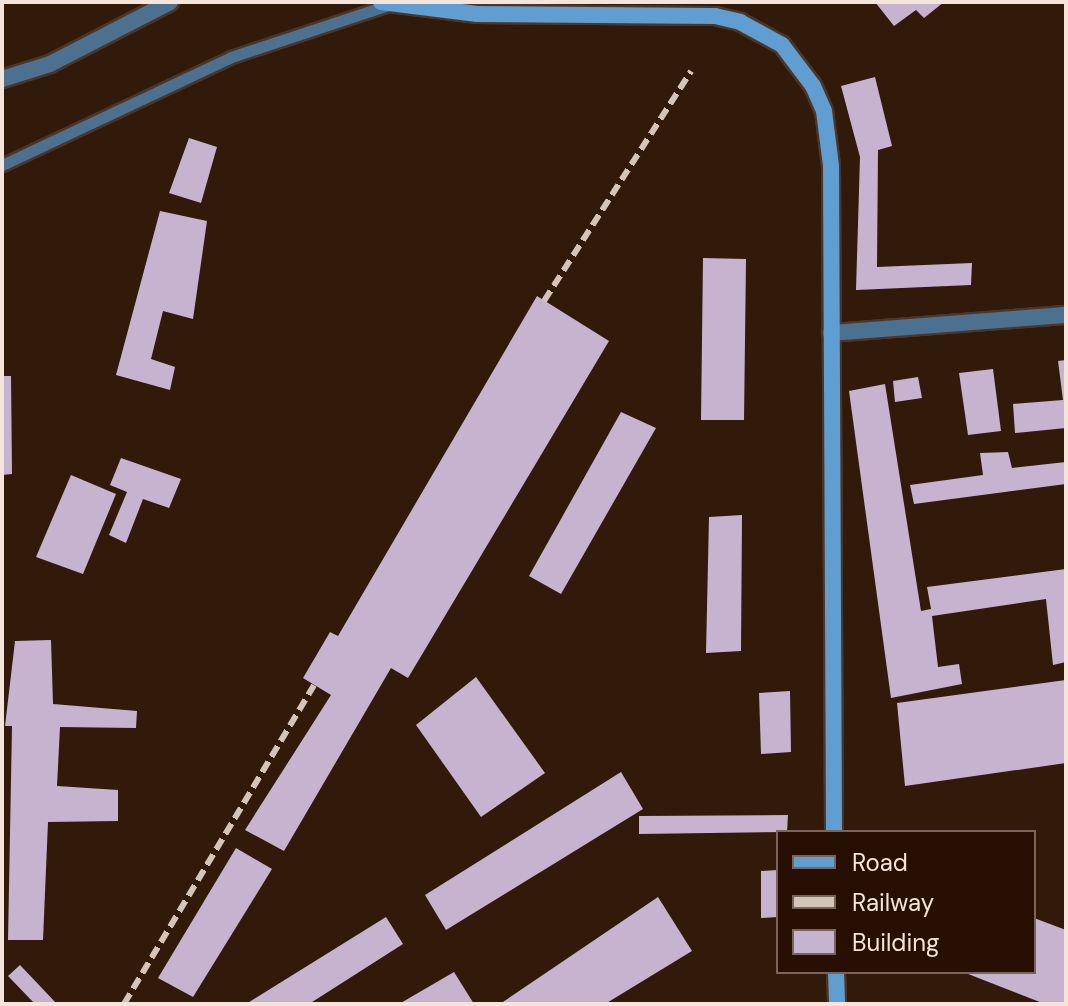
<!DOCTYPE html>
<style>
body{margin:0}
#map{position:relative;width:1068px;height:1006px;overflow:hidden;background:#311a0a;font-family:"DM Sans",sans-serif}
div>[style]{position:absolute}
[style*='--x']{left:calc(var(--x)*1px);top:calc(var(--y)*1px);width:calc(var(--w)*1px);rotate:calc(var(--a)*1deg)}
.building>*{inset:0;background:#c7b3d0}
.roads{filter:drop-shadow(2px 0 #4c3627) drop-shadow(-2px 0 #4c3627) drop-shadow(0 2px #4c3627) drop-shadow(0 -2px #4c3627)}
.service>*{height:11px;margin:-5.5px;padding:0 5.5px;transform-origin:5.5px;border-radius:5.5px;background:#4b7090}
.minor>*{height:16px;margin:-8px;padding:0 8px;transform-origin:8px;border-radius:8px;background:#4b7090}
.tertiary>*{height:16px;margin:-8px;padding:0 8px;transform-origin:8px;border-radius:8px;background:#4b7090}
.secondary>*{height:16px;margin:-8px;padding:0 8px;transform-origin:8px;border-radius:8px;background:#609dd0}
.rail>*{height:6px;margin-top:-3px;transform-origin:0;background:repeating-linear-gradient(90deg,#d5c4b9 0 12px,transparent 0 18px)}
span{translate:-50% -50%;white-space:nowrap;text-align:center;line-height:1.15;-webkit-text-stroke:8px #271003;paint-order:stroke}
.frame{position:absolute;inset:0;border:4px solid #f4e4da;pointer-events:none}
.legend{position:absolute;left:776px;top:830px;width:260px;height:144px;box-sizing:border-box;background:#271003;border:2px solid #796559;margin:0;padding:10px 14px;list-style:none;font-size:24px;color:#f4e4da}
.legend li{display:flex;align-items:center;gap:16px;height:40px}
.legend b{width:40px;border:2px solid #796559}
</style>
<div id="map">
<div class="building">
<i style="clip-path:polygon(875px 2px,944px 2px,924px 18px,916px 10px,894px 26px)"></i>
<i style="clip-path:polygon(875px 77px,892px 146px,878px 150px,877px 267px,972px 263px,971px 285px,856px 290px,860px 157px,841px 86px)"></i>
<i style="clip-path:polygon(189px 138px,217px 147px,201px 203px,169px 193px)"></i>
<i style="clip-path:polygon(160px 211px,207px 221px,193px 319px,163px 311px,151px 359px,175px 367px,170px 390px,116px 375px)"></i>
<i style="clip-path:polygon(703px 258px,746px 259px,744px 420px,701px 420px)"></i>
<i style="clip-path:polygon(537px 296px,609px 341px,408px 678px,391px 668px,284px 851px,245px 830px,331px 695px,303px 678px,330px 632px,338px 636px)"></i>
<i style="clip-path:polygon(1066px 360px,1066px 428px,1015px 433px,1013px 404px,1063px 400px,1058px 361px)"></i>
<i style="clip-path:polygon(993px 369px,1001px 431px,968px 435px,959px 373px)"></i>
<i style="clip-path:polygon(2px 376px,11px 376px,12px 474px,2px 475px)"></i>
<i style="clip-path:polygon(918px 377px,922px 398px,895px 402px,893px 381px)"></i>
<i style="clip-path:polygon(885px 384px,921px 611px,931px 609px,927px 587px,1066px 569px,1066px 662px,1053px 665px,1046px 599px,932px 616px,938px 667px,959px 664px,962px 684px,891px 698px,849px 391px)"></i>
<i style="clip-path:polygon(621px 412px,656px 428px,561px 594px,529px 576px)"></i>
<i style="clip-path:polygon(1008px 452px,1012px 468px,1066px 462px,1066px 484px,914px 504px,910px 485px,983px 475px,980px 453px)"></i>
<i style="clip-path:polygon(121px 458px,181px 479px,169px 508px,143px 499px,126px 543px,109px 535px,127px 492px,110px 485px)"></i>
<i style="clip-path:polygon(71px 475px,116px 494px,83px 574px,36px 557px)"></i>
<i style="clip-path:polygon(742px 515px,741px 651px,706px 653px,709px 517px)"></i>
<i style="clip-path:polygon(51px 640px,53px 704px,137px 711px,136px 728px,60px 727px,57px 786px,118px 790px,118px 821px,48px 822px,43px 940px,8px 940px,12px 726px,5px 726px,15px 641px)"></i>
<i style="clip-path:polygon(476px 677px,545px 773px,481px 817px,416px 725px)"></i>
<i style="clip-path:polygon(1066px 680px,1066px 763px,905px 786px,897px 703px)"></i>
<i style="clip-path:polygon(790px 691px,791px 752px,761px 754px,759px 693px)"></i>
<i style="clip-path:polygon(621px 772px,643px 809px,446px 930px,425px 895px)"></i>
<i style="clip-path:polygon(788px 815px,787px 832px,639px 834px,639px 816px)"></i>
<i style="clip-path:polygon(236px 848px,272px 869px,193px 997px,158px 978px)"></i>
<i style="clip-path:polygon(778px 870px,778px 917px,761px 918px,761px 871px)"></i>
<i style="clip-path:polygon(658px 897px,692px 951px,605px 1004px,500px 1004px)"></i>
<i style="clip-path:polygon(386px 917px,403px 944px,309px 1004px,246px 1004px)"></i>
<i style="clip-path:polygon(1034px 918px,1066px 930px,1066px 1004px,1045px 1004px,963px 972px,1034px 972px)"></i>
<i style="clip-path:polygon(20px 965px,57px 1004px,35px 1004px,8px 976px)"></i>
<i style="clip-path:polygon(454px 972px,474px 1004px,399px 1004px)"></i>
</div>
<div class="roads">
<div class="service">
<i style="--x:2;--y:165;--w:253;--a:-25.2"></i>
<i style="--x:231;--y:57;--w:165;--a:-18.3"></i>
</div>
<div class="minor">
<i style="--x:2;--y:79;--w:50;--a:-17.4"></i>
<i style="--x:50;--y:64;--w:135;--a:-27.3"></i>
</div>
<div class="tertiary">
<i style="--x:831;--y:333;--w:236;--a:-4.4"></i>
</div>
<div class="secondary">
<i style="--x:381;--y:2;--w:97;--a:7.1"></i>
<i style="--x:477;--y:14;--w:238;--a:0.5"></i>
<i style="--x:715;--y:16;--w:26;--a:13"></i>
<i style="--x:740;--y:22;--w:48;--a:28.7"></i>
<i style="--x:782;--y:45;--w:51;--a:52.9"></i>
<i style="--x:813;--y:86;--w:27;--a:66"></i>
<i style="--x:824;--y:111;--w:55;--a:82.7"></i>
<i style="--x:831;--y:166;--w:666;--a:89.74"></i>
<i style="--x:836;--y:972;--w:32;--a:88"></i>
</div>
</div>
<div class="rail">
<i style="--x:544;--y:301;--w:273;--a:-57.4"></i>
<i style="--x:124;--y:1004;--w:371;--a:-59.2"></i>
</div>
<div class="frame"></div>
<ul class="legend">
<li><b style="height:10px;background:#609dd0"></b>Road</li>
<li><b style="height:10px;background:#d5c4b9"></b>Railway</li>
<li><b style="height:22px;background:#c7b3d0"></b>Building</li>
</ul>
</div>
